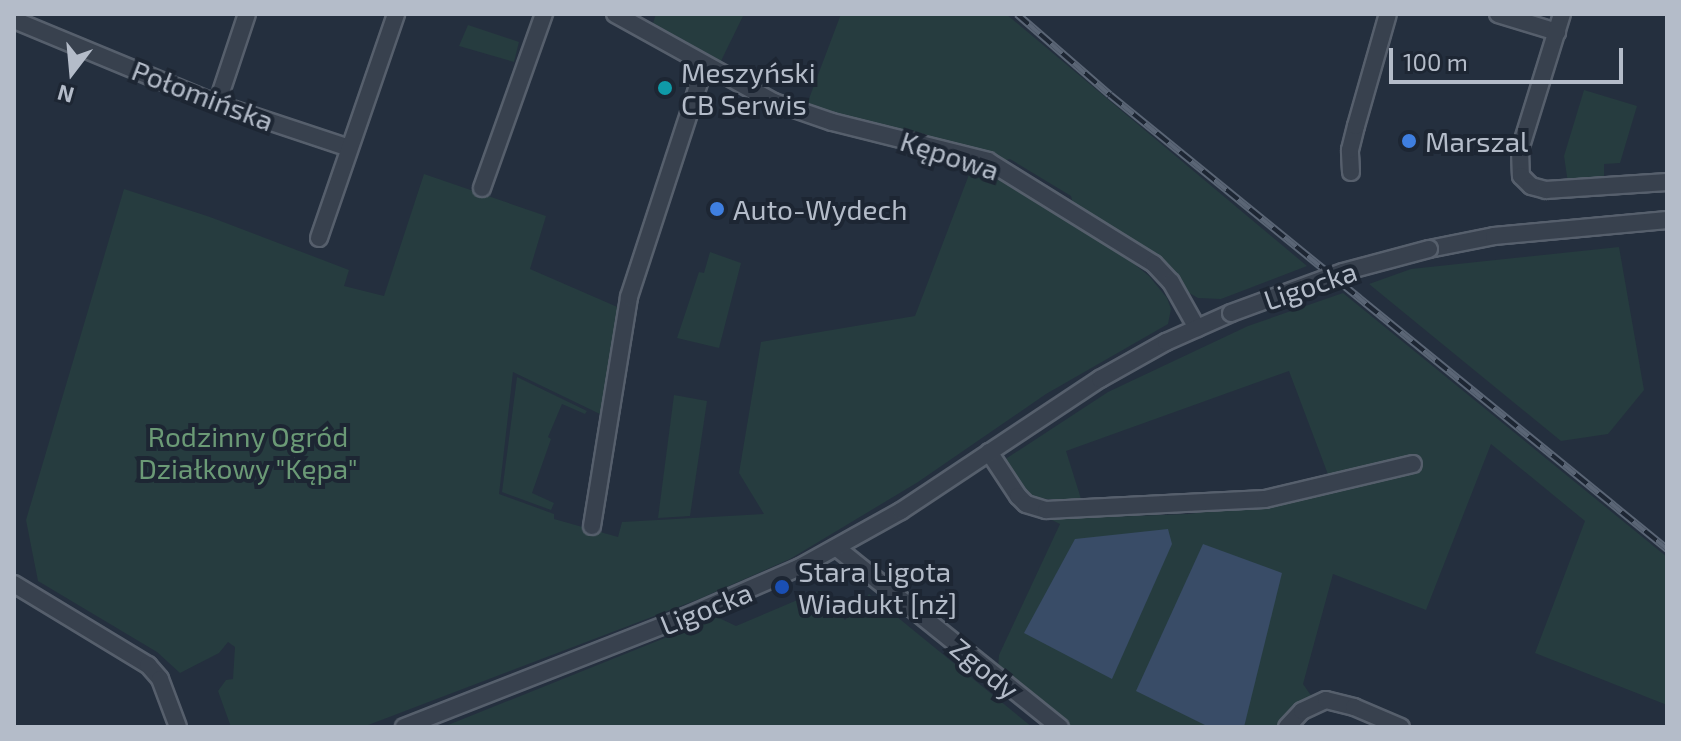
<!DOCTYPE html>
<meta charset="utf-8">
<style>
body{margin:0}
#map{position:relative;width:1681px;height:741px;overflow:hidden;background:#242f3e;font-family:"Exo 2",sans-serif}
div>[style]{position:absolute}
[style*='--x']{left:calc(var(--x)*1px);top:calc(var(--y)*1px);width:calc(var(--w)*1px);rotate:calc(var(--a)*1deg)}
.green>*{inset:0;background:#263c3f}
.water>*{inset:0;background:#394c67}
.roads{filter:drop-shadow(2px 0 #565f6c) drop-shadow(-2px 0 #565f6c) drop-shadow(0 2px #565f6c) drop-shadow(0 -2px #565f6c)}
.minor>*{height:16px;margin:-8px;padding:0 8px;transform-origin:8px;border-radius:8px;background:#38414e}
.rail>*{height:8px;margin-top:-4px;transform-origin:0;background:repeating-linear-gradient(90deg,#1d2633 0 15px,#5a6575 0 30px);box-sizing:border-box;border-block:2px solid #5a6575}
.bridges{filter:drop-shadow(2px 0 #565f6c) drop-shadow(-2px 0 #565f6c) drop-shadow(0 2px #565f6c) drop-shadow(0 -2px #565f6c)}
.minor-bridge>*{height:16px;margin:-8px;padding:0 8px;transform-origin:8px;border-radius:8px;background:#38414e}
.dots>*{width:22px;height:22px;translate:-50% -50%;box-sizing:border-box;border:4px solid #1d2633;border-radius:50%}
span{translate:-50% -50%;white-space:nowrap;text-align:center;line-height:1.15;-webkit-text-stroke:8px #1d2633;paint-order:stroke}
.poi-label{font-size:28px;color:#b4bcc9}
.left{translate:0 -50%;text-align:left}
.street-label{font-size:28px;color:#b4bcc9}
.park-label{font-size:28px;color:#6b9a76}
.frame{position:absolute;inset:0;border:16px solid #b4bcc9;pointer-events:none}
.north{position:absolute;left:32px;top:32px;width:80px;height:80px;-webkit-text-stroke:6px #1d2633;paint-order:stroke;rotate:196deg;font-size:22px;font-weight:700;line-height:32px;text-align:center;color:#b4bcc9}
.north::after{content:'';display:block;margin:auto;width:28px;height:36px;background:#b4bcc9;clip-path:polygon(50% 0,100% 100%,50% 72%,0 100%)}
.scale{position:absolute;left:1389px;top:48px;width:234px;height:36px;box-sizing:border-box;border:4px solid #b4bcc9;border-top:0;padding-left:10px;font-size:24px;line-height:28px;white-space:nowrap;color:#b4bcc9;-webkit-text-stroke:6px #1d2633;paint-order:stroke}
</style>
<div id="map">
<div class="green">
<i style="clip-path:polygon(656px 14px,744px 14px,721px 61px,653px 23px)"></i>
<i style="clip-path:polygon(841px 14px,1006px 14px,1307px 266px,1221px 299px,1198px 298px,1184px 290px,1157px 257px,1139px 244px,1073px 204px,1071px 196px,1010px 159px,1002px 161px,807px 104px)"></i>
<i style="clip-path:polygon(468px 25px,519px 42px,514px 62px,459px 46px)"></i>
<i style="clip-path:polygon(1584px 90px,1637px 106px,1620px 163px,1604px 164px,1604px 180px,1568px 183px,1564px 156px)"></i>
<i style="clip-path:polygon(901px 149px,963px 164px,980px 178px,989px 174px,1129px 260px,1149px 276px,1167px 298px,1171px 309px,1168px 324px,1046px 394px,918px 482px,790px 559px,699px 599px,363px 727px,231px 727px,218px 691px,226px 680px,233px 679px,235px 647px,228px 642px,219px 653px,180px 673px,157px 652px,38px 581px,26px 520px,124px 189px,210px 217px,349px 270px,344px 286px,384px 296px,424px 174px,546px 216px,530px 269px,622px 309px,602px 415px,513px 372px,499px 494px,554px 514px,554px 519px,618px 537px,622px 522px,764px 514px,739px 473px,761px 342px,915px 316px,970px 172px)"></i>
<i style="clip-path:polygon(1619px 247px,1644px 390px,1608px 434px,1561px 441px,1369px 284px,1411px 269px)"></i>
<i style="clip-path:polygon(710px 252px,741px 263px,719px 348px,677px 338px,699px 272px,704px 273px)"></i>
<i style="clip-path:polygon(1343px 293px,1667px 557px,1667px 705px,1535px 653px,1585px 521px,1491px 444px,1426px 610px,1333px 574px,1303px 684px,1312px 697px,1278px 727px,1072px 727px,998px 667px,999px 655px,1060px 524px,1050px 519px,1189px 514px,1335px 493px,1289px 371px,1066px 451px,1082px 502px,1025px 497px,1004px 460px,1108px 392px,1248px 326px)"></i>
<i style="clip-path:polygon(517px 377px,587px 411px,585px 414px,562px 404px,548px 437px,551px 439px,532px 493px,554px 503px,551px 510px,502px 492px)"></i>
<i style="clip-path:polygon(674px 395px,707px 401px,690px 516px,658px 518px)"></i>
<i style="clip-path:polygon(821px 590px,845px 620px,869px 594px,1032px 727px,443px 727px,717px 617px,736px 626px)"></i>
</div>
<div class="water">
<i style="clip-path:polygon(1168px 529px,1172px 544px,1112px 679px,1024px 633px,1075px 539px)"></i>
<i style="clip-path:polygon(1203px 544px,1282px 573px,1244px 727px,1209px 727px,1136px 691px)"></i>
</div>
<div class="roads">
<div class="minor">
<i style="--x:615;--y:14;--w:182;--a:29"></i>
<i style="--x:774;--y:102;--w:61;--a:19"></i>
<i style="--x:832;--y:122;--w:161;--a:14"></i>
<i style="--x:988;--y:161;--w:195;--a:31.8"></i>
<i style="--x:1154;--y:264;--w:25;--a:47"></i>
<i style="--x:1171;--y:282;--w:53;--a:60.5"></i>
<i style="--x:1498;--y:14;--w:62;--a:17"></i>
<i style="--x:1562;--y:14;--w:142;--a:107.2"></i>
<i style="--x:1520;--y:150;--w:26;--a:88"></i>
<i style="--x:1521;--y:176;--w:14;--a:45"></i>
<i style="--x:1531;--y:186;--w:16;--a:15"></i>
<i style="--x:1546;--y:190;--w:121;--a:-3.8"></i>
<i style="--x:14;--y:20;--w:220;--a:22.5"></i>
<i style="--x:217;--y:104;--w:139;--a:18.4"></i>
<i style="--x:217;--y:104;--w:95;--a:-71.6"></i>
<i style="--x:1351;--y:172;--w:22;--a:-93"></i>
<i style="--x:1350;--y:150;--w:25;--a:-76"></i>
<i style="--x:1356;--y:126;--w:116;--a:-74.1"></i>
<i style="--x:482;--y:188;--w:185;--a:-70.4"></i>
<i style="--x:319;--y:238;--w:237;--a:-71"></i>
<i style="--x:1429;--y:249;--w:66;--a:-11.3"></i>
<i style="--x:1494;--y:236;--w:174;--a:-5.3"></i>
<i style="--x:989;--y:452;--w:53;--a:56.6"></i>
<i style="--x:1018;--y:496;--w:11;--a:45"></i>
<i style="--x:1026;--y:504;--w:21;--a:17"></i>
<i style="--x:1046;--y:510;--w:219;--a:-2.9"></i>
<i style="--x:1265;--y:499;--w:152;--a:-13.3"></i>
<i style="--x:592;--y:526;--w:232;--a:-80.8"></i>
<i style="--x:629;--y:297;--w:244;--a:-71.9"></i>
<i style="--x:837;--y:548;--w:286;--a:38.8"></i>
<i style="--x:14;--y:584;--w:157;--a:31.2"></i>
<i style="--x:148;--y:665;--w:18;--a:49"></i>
<i style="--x:160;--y:679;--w:51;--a:69.4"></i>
<i style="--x:404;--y:727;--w:302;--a:-21.4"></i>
<i style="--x:685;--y:617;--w:125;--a:-23.5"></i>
<i style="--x:800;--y:567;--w:115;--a:-29"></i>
<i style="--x:901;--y:511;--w:239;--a:-33.6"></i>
<i style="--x:1100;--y:379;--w:76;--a:-29.3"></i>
<i style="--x:1166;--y:342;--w:71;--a:-24"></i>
<i style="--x:1287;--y:727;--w:22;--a:-47"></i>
<i style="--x:1302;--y:711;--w:26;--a:-25"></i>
<i style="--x:1326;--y:700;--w:29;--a:14"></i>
<i style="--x:1354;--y:707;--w:51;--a:23.1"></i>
</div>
</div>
<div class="rail">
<i style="--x:1017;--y:14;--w:123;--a:41.1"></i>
<i style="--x:1110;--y:95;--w:719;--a:39.18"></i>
</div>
<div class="bridges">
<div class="minor-bridge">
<i style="--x:1231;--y:313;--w:119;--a:-20.1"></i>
<i style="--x:1343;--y:272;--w:89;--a:-15"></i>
</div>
</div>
<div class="dots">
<i style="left:665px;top:88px;background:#0f9aa8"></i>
<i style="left:1409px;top:141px;background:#3f7fe0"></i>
<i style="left:717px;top:209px;background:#3f7fe0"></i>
<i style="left:782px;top:587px;background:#1a4fb4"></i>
</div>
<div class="poi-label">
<span class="left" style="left:681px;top:88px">Meszyński<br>CB Serwis</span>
<span class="left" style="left:1425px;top:141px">Marszal</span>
<span class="left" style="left:733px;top:209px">Auto-Wydech</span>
<span class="left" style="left:798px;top:587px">Stara Ligota<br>Wiadukt [nż]</span>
</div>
<div class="street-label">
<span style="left:203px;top:95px;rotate:21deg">Połomińska</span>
<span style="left:950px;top:155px;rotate:18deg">Kępowa</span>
<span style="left:1310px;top:285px;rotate:-19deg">Ligocka</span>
<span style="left:706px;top:608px;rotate:-22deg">Ligocka</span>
<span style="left:985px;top:668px;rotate:39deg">Zgody</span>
</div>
<div class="park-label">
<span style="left:248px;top:452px">Rodzinny Ogród<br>Działkowy "Kępa"</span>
</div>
<div class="frame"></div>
<div class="north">N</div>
<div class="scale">100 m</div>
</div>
